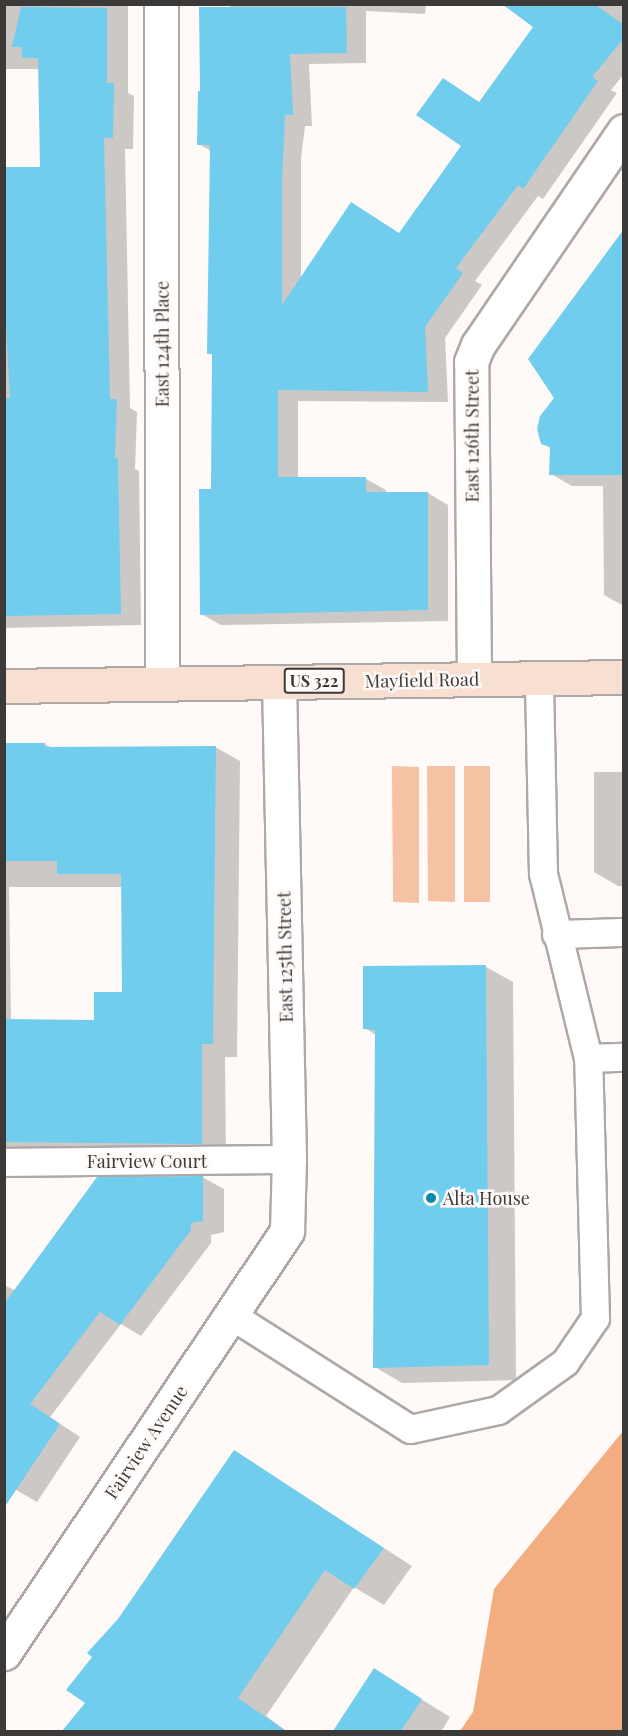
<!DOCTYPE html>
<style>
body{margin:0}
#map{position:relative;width:628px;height:1736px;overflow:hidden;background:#fffaf7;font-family:"Playfair Display",serif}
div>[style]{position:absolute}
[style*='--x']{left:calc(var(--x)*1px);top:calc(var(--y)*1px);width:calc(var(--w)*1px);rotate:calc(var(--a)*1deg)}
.green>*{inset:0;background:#f5c2a3}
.forest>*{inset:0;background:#f2ae81}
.shadow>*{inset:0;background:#0003}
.building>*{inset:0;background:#70cded}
.roads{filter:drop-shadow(2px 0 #aea9a7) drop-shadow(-2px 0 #aea9a7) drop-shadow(0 2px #aea9a7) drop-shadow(0 -2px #aea9a7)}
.service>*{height:27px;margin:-13.5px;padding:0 13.5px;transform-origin:13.5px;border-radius:13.5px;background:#fff}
.minor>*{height:33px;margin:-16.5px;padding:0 16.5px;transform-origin:16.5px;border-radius:16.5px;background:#fff}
.primary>*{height:33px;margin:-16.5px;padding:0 16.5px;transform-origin:16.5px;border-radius:16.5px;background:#f7dfd1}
.dots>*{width:16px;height:16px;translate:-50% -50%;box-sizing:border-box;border:3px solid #fffaf7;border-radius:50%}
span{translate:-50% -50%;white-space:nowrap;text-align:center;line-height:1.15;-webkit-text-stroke:5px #fffaf7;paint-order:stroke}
.shield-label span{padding:2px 4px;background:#fffaf7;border:2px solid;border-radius:4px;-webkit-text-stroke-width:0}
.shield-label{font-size:16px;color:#3b3a38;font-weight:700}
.street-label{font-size:18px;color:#3b3a38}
.poi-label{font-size:18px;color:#3b3a38}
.left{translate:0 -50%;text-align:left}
.frame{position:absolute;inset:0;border:6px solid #3b3a38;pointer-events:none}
</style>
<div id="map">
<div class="green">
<i style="clip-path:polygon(392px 766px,419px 767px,419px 903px,393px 902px)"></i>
<i style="clip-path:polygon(427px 766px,455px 766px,455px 902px,428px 901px)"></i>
<i style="clip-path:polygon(464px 766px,490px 766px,490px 902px,464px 902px)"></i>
</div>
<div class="forest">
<i style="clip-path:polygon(623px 1431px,623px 1731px,460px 1731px,473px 1712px,494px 1589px)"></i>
</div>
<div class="shadow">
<i style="clip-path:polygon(4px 4px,134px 4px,128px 5px,128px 93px,134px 96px,133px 149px,125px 149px,130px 408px,137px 412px,135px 469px,139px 471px,141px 625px,4px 628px,4px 168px,42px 169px,39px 69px,4px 69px)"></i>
<i style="clip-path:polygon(231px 4px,426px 4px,425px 14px,366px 11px,366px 63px,309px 64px,312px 126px,305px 126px,301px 158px,301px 279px,400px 234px,463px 146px,443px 80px,480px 103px,535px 27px,528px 4px,624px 4px,624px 74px,611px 90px,617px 93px,543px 199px,538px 196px,475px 281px,482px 285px,445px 338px,448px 402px,298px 401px,298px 479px,366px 479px,386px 490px,386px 493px,428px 493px,448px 505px,448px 621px,221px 625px,201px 614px,213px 490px,214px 356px,208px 353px,211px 151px,199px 144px,202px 92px)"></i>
<i style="clip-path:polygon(624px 232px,624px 606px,604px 595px,603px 486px,572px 486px,551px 474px,552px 449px,542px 443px,556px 398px)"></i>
<i style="clip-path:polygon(evenodd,4px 744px,45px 744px,52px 748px,215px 747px,240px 761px,237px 1057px,225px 1057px,226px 1157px,4px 1155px,4px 744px,9px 887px,123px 887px,124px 993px,96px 1022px,11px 1020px,9px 887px)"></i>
<i style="clip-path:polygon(594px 772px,624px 772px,624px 886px,618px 886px,594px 872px)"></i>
<i style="clip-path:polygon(486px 967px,513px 982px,516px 1380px,402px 1383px,375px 1367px,376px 1035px,365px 1028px)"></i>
<i style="clip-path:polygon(202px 1177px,224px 1189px,224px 1232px,211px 1235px,211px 1243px,141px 1336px,121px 1324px,50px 1417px,80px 1437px,37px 1502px,4px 1483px,4px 1285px,16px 1291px)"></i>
<i style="clip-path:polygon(234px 1452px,412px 1566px,384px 1605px,354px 1587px,266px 1716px,288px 1732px,88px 1732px,87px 1702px,119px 1620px)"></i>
<i style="clip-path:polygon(374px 1670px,450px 1717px,441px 1732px,334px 1732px)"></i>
</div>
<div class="building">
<i style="clip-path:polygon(502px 4px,594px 4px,624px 25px,624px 38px,592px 77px,598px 81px,523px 189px,518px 185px,456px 268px,463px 273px,425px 327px,428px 392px,278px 390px,278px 477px,366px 477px,366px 492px,428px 492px,428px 610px,200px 615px,199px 489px,211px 489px,212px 354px,207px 354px,210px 145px,197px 145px,198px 91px,200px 91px,199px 7px,346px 7px,347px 53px,290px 54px,293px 115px,285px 115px,282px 181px,282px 305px,351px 202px,399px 233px,461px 146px,416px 115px,443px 78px,479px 102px,533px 27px)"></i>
<i style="clip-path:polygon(21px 7px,107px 8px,107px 83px,114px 83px,113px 138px,104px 138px,110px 399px,117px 399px,115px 458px,118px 458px,121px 614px,4px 616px,4px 398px,10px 398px,4px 290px,4px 167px,40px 167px,38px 58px,22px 58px,22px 47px,12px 47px)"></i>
<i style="clip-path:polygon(624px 229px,624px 475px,549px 475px,550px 447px,541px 444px,537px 429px,540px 416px,554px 398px,528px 359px)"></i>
<i style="clip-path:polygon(4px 743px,45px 743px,45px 747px,216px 746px,213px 1044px,202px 1044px,202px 1144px,4px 1142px,4px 1019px,94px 1020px,94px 992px,122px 992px,121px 874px,57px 874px,57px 861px,4px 861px)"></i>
<i style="clip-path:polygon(486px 965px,489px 1365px,373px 1368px,375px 1030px,363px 1029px,363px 966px)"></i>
<i style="clip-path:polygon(203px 1176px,203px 1221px,191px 1223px,191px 1230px,120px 1325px,100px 1312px,30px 1404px,60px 1424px,4px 1508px,4px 1304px,97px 1177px)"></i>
<i style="clip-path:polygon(234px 1450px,384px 1548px,354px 1589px,325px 1570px,238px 1698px,286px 1731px,62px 1731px,85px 1703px,66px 1690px,92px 1657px,87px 1653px,118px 1619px)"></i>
<i style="clip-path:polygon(374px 1668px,422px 1699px,401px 1731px,333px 1731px)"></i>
</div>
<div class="roads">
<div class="service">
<i style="--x:556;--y:934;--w:68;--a:-1.7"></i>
<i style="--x:588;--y:1058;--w:36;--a:-2"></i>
<i style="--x:4;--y:1162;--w:285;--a:-0.6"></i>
<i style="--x:231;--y:1315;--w:212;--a:32.5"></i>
<i style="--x:410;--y:1429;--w:90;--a:-12.2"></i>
<i style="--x:498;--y:1410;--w:82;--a:-35.6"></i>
<i style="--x:565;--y:1362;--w:53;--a:-55.7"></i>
<i style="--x:595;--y:1318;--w:260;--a:-91.5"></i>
<i style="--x:588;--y:1058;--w:189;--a:-103.7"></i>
<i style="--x:543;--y:874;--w:196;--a:-91.2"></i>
</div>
<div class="minor">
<i style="--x:161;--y:4;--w:680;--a:89.92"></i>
<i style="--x:474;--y:679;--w:317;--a:-90.5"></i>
<i style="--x:471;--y:362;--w:18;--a:-68"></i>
<i style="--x:478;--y:345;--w:259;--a:-55.7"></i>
<i style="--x:4;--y:1653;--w:508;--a:-56.15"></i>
<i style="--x:287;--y:1231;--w:72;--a:-88.4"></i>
<i style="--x:289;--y:1159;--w:477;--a:-91.2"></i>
</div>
<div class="primary">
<i style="--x:4;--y:686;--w:620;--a:-0.83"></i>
</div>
</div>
<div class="dots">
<i style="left:431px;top:1198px;background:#0689aa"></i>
</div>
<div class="shield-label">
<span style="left:314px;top:681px">US 322</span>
</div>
<div class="street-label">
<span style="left:162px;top:344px;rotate:-90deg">East 124th Place</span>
<span style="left:472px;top:436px;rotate:-90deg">East 126th Street</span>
<span style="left:422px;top:680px;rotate:-1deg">Mayfield Road</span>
<span style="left:285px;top:957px;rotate:-91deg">East 125th Street</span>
<span style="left:147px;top:1161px">Fairview Court</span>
<span style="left:146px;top:1442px;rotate:-56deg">Fairview Avenue</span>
</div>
<div class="poi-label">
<span class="left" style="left:443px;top:1198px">Alta House</span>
</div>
<div class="frame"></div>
</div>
